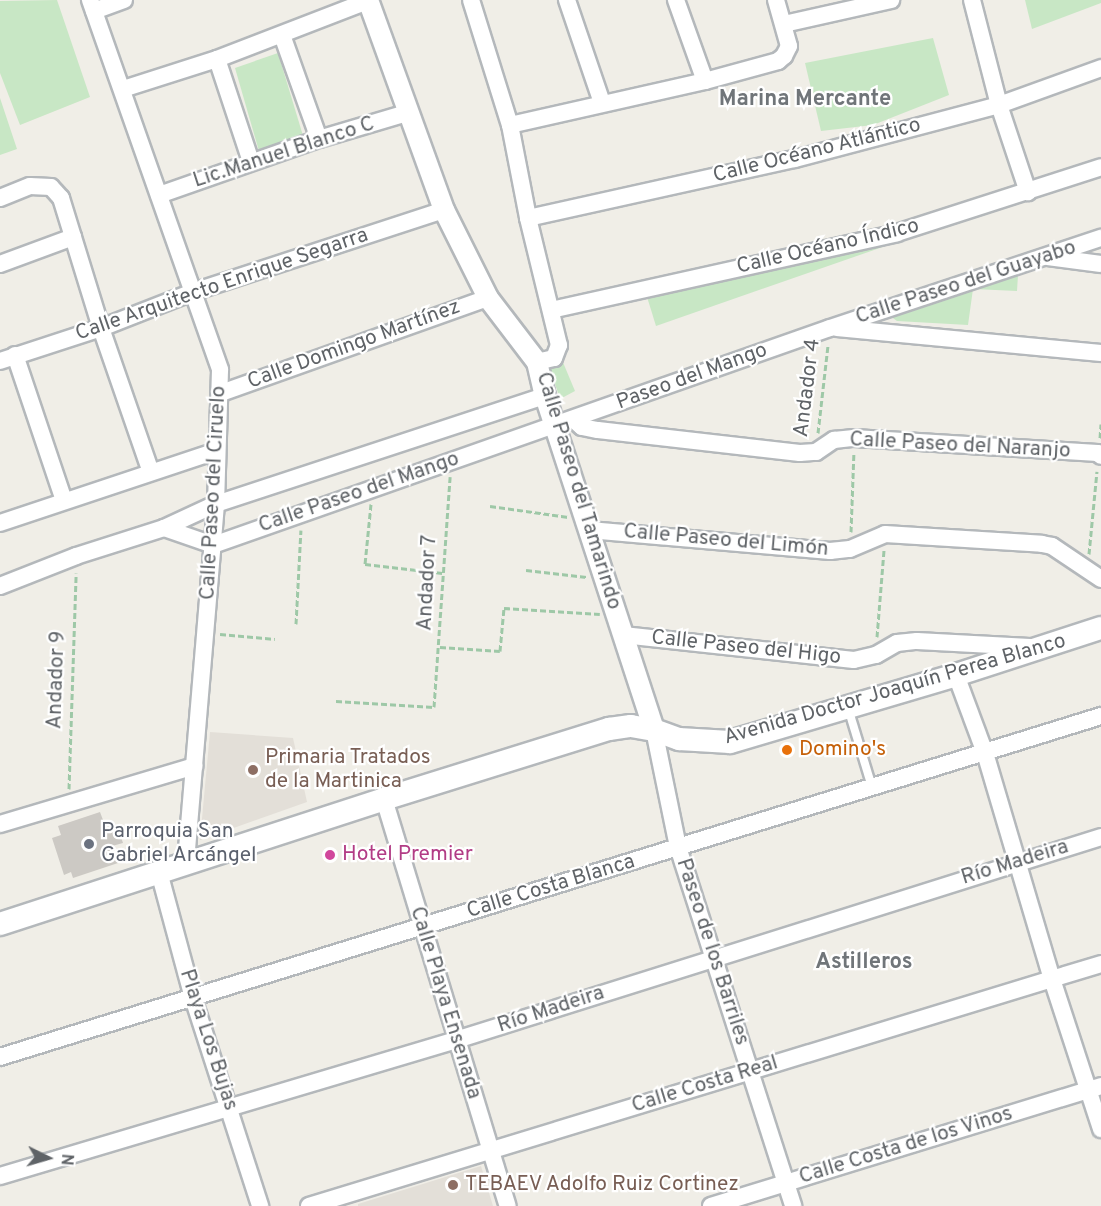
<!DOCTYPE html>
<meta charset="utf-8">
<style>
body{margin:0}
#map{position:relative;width:1101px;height:1206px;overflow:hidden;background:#f0eee7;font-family:Overpass,sans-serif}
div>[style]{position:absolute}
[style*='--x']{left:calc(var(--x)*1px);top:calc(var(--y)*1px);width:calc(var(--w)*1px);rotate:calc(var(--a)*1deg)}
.education>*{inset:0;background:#e3dfd8}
.green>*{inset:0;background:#c8e7c5}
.building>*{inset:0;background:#ccc9c4}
.path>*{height:3px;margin-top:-1.5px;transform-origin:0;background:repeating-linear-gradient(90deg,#9ec8a7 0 6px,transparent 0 9px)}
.roads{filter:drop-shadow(2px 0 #b4b8bb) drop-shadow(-2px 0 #b4b8bb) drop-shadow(0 2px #b4b8bb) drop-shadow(0 -2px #b4b8bb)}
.service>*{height:8px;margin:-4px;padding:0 4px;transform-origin:4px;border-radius:4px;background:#fff}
.minor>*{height:16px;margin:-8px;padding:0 8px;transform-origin:8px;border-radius:8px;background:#fff}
.tertiary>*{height:20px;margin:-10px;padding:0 10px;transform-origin:10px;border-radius:10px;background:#fff}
.secondary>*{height:22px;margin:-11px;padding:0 11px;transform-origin:11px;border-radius:11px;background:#fff}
.dots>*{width:16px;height:16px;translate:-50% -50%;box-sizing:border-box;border:3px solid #fff;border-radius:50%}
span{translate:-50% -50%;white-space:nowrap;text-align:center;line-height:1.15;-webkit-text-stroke:4.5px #fff;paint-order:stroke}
.street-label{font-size:21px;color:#5f6367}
.food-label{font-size:21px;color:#c56008}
.left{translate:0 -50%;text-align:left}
.education-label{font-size:21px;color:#785e54}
.worship-label{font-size:21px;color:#5b616d}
.hotel-label{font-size:21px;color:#b23c85}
.neighbourhood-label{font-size:22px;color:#707579;font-weight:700}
.north{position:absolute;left:18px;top:1128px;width:60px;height:60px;-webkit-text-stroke:4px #fff;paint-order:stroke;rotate:95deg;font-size:16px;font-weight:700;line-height:24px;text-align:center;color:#5f6367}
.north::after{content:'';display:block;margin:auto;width:21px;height:27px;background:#5f6367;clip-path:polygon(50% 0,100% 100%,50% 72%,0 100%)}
</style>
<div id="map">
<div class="education">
<i style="clip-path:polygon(210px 732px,293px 738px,307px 802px,200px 840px)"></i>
<i style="clip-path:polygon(481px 1166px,493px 1206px,358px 1206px,358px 1204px)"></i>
</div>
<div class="green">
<i style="clip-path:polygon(57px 0,90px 97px,20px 125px,0 73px,0 1px)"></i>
<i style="clip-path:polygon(1025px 0,1101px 0,1101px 3px,1032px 29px)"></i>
<i style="clip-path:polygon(933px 38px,949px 95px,873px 125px,821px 131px,805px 63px)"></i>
<i style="clip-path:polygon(278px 53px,304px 139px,259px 151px,235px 68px)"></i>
<i style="clip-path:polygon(0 98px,17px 149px,0 155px)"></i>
<i style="clip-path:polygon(892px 228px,897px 242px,656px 326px,643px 284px)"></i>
<i style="clip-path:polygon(1019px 259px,1017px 291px,973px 289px,968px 325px,897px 321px,890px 316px)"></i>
<i style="clip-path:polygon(562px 360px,575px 391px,560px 399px,549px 366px)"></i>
</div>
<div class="building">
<i style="clip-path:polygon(100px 812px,106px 828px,117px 825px,123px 843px,112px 846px,118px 863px,73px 878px,71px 872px,64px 875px,52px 838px,61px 835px,58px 826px)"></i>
</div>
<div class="path">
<i style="--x:818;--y:433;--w:89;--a:-83.5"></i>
<i style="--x:1100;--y:438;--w:14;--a:-86"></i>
<i style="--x:371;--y:504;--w:60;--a:95.7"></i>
<i style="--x:365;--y:564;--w:78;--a:6.7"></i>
<i style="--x:490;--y:506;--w:79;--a:8"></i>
<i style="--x:851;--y:532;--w:80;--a:-87.9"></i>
<i style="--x:1089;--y:554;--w:83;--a:-84.5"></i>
<i style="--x:526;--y:570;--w:61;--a:6.5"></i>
<i style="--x:296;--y:624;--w:94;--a:-87"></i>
<i style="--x:220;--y:634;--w:55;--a:5.2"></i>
<i style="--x:877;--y:637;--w:87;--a:-85.4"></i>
<i style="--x:440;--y:647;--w:60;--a:3.8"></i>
<i style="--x:500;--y:651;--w:43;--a:-84.7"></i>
<i style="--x:504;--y:608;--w:96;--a:3.6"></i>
<i style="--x:336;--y:701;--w:98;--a:3.5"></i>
<i style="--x:434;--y:707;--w:231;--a:-86"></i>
<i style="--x:69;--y:789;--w:216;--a:-88.1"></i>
</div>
<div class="roads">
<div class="service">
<i style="--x:848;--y:708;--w:83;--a:73.1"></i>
</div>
<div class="minor">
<i style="--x:90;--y:0;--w:392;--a:70.6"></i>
<i style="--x:220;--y:370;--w:134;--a:91.7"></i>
<i style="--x:216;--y:504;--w:360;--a:94.8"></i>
<i style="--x:471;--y:0;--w:131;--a:72.7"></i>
<i style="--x:510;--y:125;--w:95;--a:79"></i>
<i style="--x:528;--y:218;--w:131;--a:76.3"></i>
<i style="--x:559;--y:345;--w:14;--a:111"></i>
<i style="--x:554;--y:358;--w:17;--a:167"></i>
<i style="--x:567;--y:0;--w:109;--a:71.2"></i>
<i style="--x:676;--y:0;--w:86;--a:70.3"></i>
<i style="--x:972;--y:0;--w:108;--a:75.6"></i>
<i style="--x:999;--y:105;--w:92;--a:71.6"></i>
<i style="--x:94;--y:11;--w:32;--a:-20"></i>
<i style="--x:784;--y:24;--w:110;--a:-12.6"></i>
<i style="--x:282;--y:35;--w:110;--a:70.4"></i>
<i style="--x:217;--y:59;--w:108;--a:71.7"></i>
<i style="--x:123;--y:89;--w:99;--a:-17.7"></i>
<i style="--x:217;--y:59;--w:164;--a:-21.1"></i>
<i style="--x:510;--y:125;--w:200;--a:-12.7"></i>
<i style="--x:705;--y:81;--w:76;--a:-15.3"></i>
<i style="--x:778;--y:61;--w:8;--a:-40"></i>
<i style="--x:784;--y:56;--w:11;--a:-63"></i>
<i style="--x:789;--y:46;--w:48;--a:-105.8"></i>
<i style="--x:159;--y:195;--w:170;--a:-19.3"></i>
<i style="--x:319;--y:139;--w:95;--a:-16.5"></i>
<i style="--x:0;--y:198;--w:32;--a:-22"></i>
<i style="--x:30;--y:186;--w:21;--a:3"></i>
<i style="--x:51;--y:187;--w:15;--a:48"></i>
<i style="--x:61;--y:198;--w:136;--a:72.9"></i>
<i style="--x:101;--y:328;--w:152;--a:70.9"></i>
<i style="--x:528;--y:218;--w:273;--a:-12.5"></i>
<i style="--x:795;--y:159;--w:211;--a:-14.8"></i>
<i style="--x:999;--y:105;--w:109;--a:-19.9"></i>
<i style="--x:1048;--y:257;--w:53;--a:7.5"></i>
<i style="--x:0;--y:264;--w:78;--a:-20.3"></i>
<i style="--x:551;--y:310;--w:354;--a:-12.5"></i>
<i style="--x:897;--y:233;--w:214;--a:-17.9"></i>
<i style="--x:837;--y:328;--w:265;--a:5.4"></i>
<i style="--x:15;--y:355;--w:154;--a:71.4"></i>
<i style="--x:0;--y:361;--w:106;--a:-18.1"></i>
<i style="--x:101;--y:328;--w:99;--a:-21.4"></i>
<i style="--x:193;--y:292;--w:264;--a:-18.1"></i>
<i style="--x:221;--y:393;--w:283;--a:-19.6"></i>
<i style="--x:573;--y:419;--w:12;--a:42"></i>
<i style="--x:582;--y:427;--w:16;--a:11"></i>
<i style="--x:598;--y:430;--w:203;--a:6.5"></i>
<i style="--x:800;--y:453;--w:16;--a:-4"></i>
<i style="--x:816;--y:452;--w:22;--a:-34"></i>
<i style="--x:834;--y:440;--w:20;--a:-6"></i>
<i style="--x:854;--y:438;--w:244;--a:3.5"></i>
<i style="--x:1098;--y:453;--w:4;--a:45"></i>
<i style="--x:0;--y:523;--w:228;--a:-18.4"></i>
<i style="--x:164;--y:528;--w:52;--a:19.1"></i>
<i style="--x:213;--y:545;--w:654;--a:-19.38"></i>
<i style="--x:830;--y:328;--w:286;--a:-18.4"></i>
<i style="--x:589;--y:530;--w:242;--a:5"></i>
<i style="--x:830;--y:551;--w:20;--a:-6"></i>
<i style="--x:850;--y:549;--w:38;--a:-23"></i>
<i style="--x:885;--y:534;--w:157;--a:3.6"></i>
<i style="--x:1042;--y:544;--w:10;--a:11"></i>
<i style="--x:1052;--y:546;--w:59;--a:34"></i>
<i style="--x:0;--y:586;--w:82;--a:-21.5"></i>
<i style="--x:76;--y:556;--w:92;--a:-17.7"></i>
<i style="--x:164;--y:528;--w:57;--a:-24.8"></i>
<i style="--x:216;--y:504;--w:346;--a:-18.2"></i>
<i style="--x:623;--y:635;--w:232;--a:6.2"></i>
<i style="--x:854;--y:660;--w:23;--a:-13"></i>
<i style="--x:876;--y:655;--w:24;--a:-30"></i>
<i style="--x:897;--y:643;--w:20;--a:-6"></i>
<i style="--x:917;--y:641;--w:113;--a:3"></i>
<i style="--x:956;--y:675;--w:83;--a:69.6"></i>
<i style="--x:985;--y:753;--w:236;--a:73.5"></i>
<i style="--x:1052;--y:979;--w:158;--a:71.9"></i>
<i style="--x:654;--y:730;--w:119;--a:78.4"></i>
<i style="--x:678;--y:847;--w:377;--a:72.2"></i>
<i style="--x:384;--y:799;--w:425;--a:73.1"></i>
<i style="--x:0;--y:824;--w:203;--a:-16.6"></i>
<i style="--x:159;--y:872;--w:131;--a:74.9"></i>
<i style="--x:193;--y:998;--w:219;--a:72.1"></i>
<i style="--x:0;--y:1057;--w:1153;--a:-17.21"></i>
<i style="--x:0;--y:1176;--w:476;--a:-16.6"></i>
<i style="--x:456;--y:1040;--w:676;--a:-17.47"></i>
<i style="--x:309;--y:1206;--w:828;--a:-16.99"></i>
<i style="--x:711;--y:1206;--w:408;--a:-17.1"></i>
</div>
<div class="tertiary">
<i style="--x:368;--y:0;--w:223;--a:70.1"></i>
<i style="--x:444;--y:210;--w:98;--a:63.4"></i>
<i style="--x:488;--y:298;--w:81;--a:52.6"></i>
<i style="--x:537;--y:362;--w:35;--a:77"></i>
<i style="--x:545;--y:396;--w:351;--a:71.9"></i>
</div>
<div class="secondary">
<i style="--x:0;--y:924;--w:404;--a:-18"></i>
<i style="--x:384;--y:799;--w:236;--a:-17.3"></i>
<i style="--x:609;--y:729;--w:22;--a:-8"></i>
<i style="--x:631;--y:726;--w:23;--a:10"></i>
<i style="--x:654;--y:730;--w:27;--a:20"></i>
<i style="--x:679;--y:739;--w:51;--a:3.4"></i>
<i style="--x:730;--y:742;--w:236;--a:-16.5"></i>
<i style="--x:956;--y:675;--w:152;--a:-18"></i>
</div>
</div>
<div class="dots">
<i style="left:787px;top:750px;background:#e8710a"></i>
<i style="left:253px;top:770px;background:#8d6e63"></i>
<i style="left:89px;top:844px;background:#6b7280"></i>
<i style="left:330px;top:855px;background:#d1479c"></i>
<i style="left:453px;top:1185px;background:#8d6e63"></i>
</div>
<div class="street-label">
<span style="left:817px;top:151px;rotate:-14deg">Calle Océano Atlántico</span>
<span style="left:284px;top:153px;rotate:-18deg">Lic.Manuel Blanco C</span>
<span style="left:828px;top:247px;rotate:-13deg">Calle Océano Índico</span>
<span style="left:966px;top:283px;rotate:-18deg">Calle Paseo del Guayabo</span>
<span style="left:222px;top:285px;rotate:-19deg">Calle Arquitecto Enrique Segarra</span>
<span style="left:354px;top:345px;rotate:-20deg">Calle Domingo Martínez</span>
<span style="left:692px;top:377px;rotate:-20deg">Paseo del Mango</span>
<span style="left:808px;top:388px;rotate:-83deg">Andador 4</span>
<span style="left:960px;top:446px;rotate:3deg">Calle Paseo del Naranjo</span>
<span style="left:578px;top:491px;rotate:73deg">Calle Paseo del Tamarindo</span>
<span style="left:214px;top:493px;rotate:-87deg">Calle Paseo del Ciruelo</span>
<span style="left:359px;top:493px;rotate:-19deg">Calle Paseo del Mango</span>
<span style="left:726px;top:541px;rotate:5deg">Calle Paseo del Limón</span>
<span style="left:428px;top:583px;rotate:-87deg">Andador 7</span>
<span style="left:746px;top:648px;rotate:6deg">Calle Paseo del Higo</span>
<span style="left:57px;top:680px;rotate:-88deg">Andador 9</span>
<span style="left:895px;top:690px;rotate:-16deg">Avenida Doctor Joaquín Perea Blanco</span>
<span style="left:1015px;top:863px;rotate:-17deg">Río Madeira</span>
<span style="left:551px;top:887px;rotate:-17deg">Calle Costa Blanca</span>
<span style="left:712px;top:952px;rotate:72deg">Paseo de los Barriles</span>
<span style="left:445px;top:1003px;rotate:73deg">Calle Playa Ensenada</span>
<span style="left:551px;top:1010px;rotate:-18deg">Río Madeira</span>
<span style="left:208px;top:1040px;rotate:72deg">Playa Los Bujas</span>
<span style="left:705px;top:1085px;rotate:-17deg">Calle Costa Real</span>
<span style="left:906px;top:1146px;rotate:-17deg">Calle Costa de los Vinos</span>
</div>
<div class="food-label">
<span class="left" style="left:799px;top:750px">Domino's</span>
</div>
<div class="education-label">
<span class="left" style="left:265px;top:770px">Primaria Tratados<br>de la Martinica</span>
<span class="left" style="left:465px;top:1185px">TEBAEV Adolfo Ruiz Cortinez</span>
</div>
<div class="worship-label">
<span class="left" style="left:101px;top:844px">Parroquia San<br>Gabriel Arcángel</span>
</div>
<div class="hotel-label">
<span class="left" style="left:342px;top:855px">Hotel Premier</span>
</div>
<div class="neighbourhood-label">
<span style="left:805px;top:100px">Marina Mercante</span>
<span style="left:864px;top:963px">Astilleros</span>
</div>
<div class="north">N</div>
</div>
